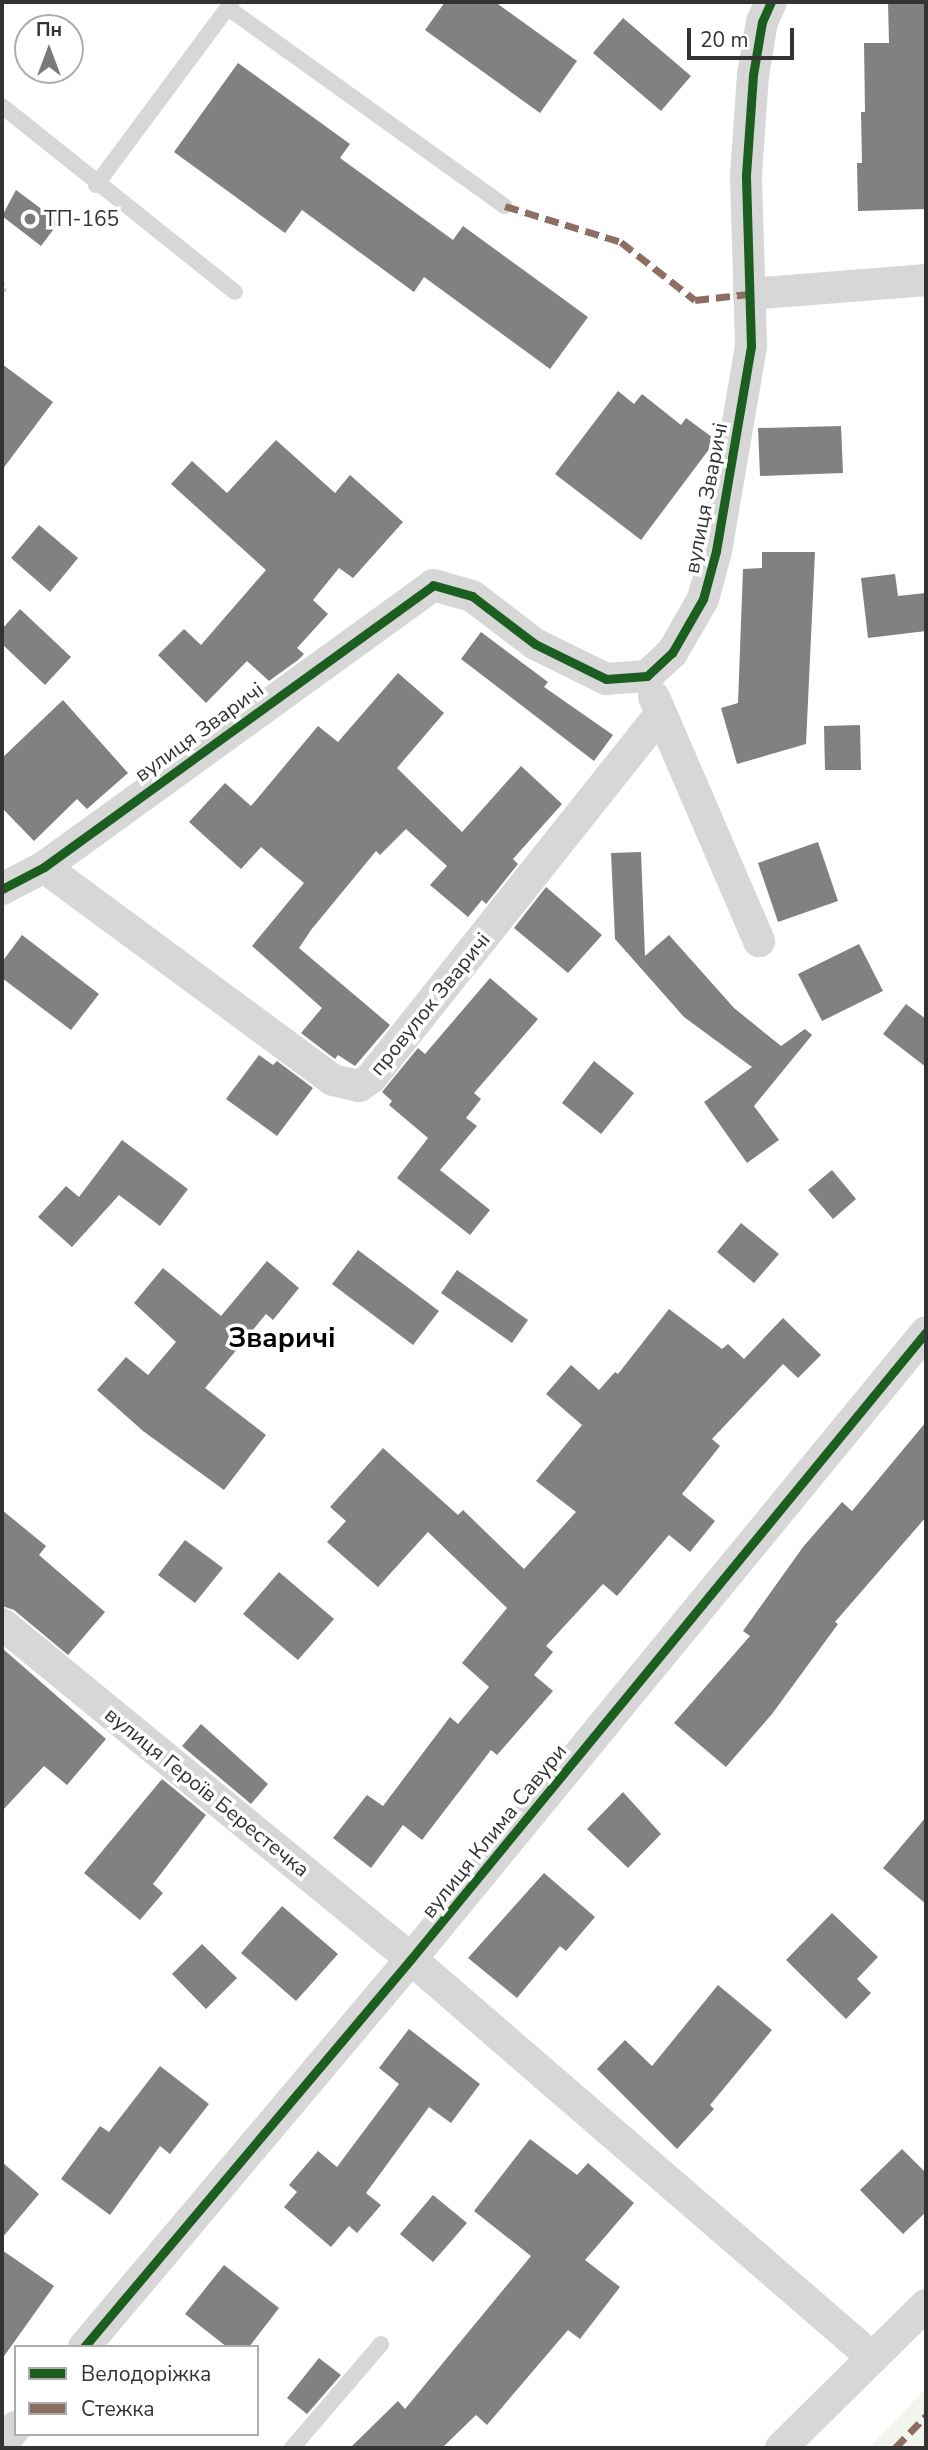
<!DOCTYPE html>
<meta charset="utf-8">
<style>
body{margin:0}
#map{position:relative;width:928px;height:2450px;overflow:hidden;background:#fff;font-family:"Nunito Sans",sans-serif}
div>[style]{position:absolute}
[style*='--x']{left:calc(var(--x)*1px);top:calc(var(--y)*1px);width:calc(var(--w)*1px);rotate:calc(var(--a)*1deg)}
.green>*{inset:0;background:#f1f5ed}
.building>*{inset:0;background:#818181}
.path>*{height:4.5px;margin-top:-2.25px;transform-origin:0;background:repeating-linear-gradient(90deg,#d6d6d6 0 3.5px,transparent 0 7px)}
.lane>*{height:16px;margin:-8px;padding:0 8px;transform-origin:8px;border-radius:8px;background:#d7d7d7}
.street>*{height:32px;margin:-16px;padding:0 16px;transform-origin:16px;border-radius:16px;background:#d7d7d7}
.quiet>*{height:7px;margin-top:-3.5px;transform-origin:0;background:repeating-linear-gradient(90deg,#8d6e63 0 14px,transparent 0 21px)}
.cycleway>*{height:9px;margin:-4.5px;padding:0 4.5px;transform-origin:4.5px;border-radius:4.5px;background:#1b5e20}
.dots>*{width:19px;height:19px;translate:-50% -50%;box-sizing:border-box;border:4px solid #fff;border-radius:50%}
span{translate:-50% -50%;white-space:nowrap;text-align:center;line-height:1.15;-webkit-text-stroke:7px #fff;paint-order:stroke}
.poi-label{font-size:21px;color:#333}
.left{translate:0 -50%;text-align:left}
.street-label{font-size:21px;color:#333}
.district-label{font-size:28px;color:#000;font-weight:700}
.frame{position:absolute;inset:0;border:4px solid #333;pointer-events:none}
.legend{position:absolute;left:14px;top:2345px;width:245px;height:91px;box-sizing:border-box;background:#fff;border:2px solid #adadad;margin:0;padding:9px 12px;list-style:none;font-size:21px;color:#333}
.legend li{display:flex;align-items:center;gap:14px;height:35px}
.legend b{width:35px;border:2px solid #adadad}
.north{position:absolute;left:14px;top:14px;width:70px;height:70px;box-sizing:border-box;background:#fff;border:2px solid #adadad;border-radius:50%;rotate:0deg;font-size:19px;font-weight:700;line-height:28px;text-align:center;color:#333}
.north::after{content:'';display:block;margin:auto;width:24px;height:32px;background:#7a7a7a;clip-path:polygon(50% 0,100% 100%,50% 72%,0 100%)}
.scale{position:absolute;left:687px;top:28px;width:107px;height:32px;box-sizing:border-box;border:4px solid #333;border-top:0;padding-left:9px;font-size:21px;line-height:24px;white-space:nowrap;color:#333;-webkit-text-stroke:5px #fff;paint-order:stroke}
</style>
<div id="map">
<div class="green">
<i style="clip-path:polygon(926px 2388px,926px 2448px,869px 2448px)"></i>
</div>
<div class="building">
<i style="clip-path:polygon(445px 2px,495px 2px,577px 61px,540px 113px,425px 30px)"></i>
<i style="clip-path:polygon(888px 2px,926px 2px,926px 209px,858px 211px,857px 163px,862px 163px,861px 112px,865px 112px,864px 43px,889px 43px)"></i>
<i style="clip-path:polygon(623px 18px,691px 76px,661px 111px,593px 53px)"></i>
<i style="clip-path:polygon(238px 63px,350px 144px,340px 158px,453px 240px,463px 226px,588px 317px,550px 369px,424px 277px,414px 292px,302px 210px,285px 233px,174px 152px)"></i>
<i style="clip-path:polygon(16px 190px,59px 222px,41px 246px,2px 216px)"></i>
<i style="clip-path:polygon(2px 364px,53px 402px,2px 470px)"></i>
<i style="clip-path:polygon(618px 391px,634px 404px,642px 394px,681px 425px,686px 418px,716px 440px,641px 540px,555px 474px)"></i>
<i style="clip-path:polygon(841px 426px,843px 473px,760px 476px,758px 428px)"></i>
<i style="clip-path:polygon(276px 440px,335px 493px,350px 475px,403px 522px,353px 578px,339px 568px,313px 600px,328px 614px,297px 648px,304px 654px,298px 660px,269px 681px,247px 661px,206px 703px,158px 655px,184px 629px,201px 645px,266px 570px,171px 484px,192px 461px,227px 493px)"></i>
<i style="clip-path:polygon(39px 525px,78px 558px,50px 592px,11px 558px)"></i>
<i style="clip-path:polygon(762px 552px,815px 552px,806px 744px,737px 764px,721px 708px,738px 703px,743px 569px,762px 568px)"></i>
<i style="clip-path:polygon(895px 574px,898px 596px,926px 593px,926px 631px,868px 638px,861px 578px)"></i>
<i style="clip-path:polygon(20px 609px,71px 657px,45px 685px,2px 644px,2px 629px)"></i>
<i style="clip-path:polygon(481px 632px,548px 682px,544px 687px,613px 735px,594px 761px,461px 659px)"></i>
<i style="clip-path:polygon(398px 673px,444px 713px,397px 768px,462px 832px,521px 766px,562px 804px,513px 859px,518px 864px,486px 904px,482px 900px,468px 917px,430px 885px,447px 866px,406px 829px,380px 855px,376px 851px,311px 930px,299px 948px,390px 1025px,355px 1066px,338px 1055px,335px 1059px,301px 1033px,322px 1008px,252px 946px,304px 883px,261px 847px,241px 869px,189px 822px,225px 783px,251px 806px,318px 726px,338px 742px)"></i>
<i style="clip-path:polygon(63px 700px,128px 773px,87px 809px,77px 799px,34px 841px,2px 808px,2px 758px)"></i>
<i style="clip-path:polygon(860px 725px,861px 770px,825px 770px,824px 726px)"></i>
<i style="clip-path:polygon(818px 842px,838px 901px,778px 922px,758px 863px)"></i>
<i style="clip-path:polygon(641px 852px,645px 956px,669px 935px,734px 1008px,781px 1046px,805px 1029px,812px 1035px,754px 1106px,779px 1140px,747px 1163px,704px 1102px,752px 1067px,684px 1017px,615px 939px,611px 853px)"></i>
<i style="clip-path:polygon(546px 887px,602px 935px,568px 973px,514px 928px)"></i>
<i style="clip-path:polygon(22px 935px,99px 994px,71px 1030px,2px 978px,2px 962px)"></i>
<i style="clip-path:polygon(859px 944px,883px 991px,822px 1021px,798px 974px)"></i>
<i style="clip-path:polygon(490px 978px,538px 1019px,474px 1093px,481px 1099px,466px 1118px,477px 1126px,440px 1170px,490px 1210px,470px 1235px,397px 1178px,428px 1138px,389px 1105px,392px 1101px,382px 1092px,418px 1048px,425px 1054px)"></i>
<i style="clip-path:polygon(906px 1004px,926px 1019px,926px 1067px,883px 1034px)"></i>
<i style="clip-path:polygon(259px 1055px,273px 1065px,277px 1061px,313px 1088px,277px 1136px,226px 1099px)"></i>
<i style="clip-path:polygon(594px 1061px,634px 1093px,601px 1134px,562px 1103px)"></i>
<i style="clip-path:polygon(122px 1140px,188px 1189px,160px 1226px,119px 1195px,72px 1247px,38px 1217px,66px 1186px,79px 1197px)"></i>
<i style="clip-path:polygon(832px 1170px,856px 1199px,833px 1219px,808px 1190px)"></i>
<i style="clip-path:polygon(741px 1223px,779px 1254px,754px 1283px,717px 1252px)"></i>
<i style="clip-path:polygon(358px 1250px,439px 1311px,413px 1345px,332px 1284px)"></i>
<i style="clip-path:polygon(267px 1261px,299px 1288px,273px 1320px,266px 1314px,205px 1388px,266px 1435px,224px 1490px,143px 1431px,97px 1390px,126px 1357px,148px 1375px,176px 1342px,134px 1303px,163px 1268px,221px 1316px)"></i>
<i style="clip-path:polygon(457px 1270px,528px 1320px,512px 1343px,441px 1293px)"></i>
<i style="clip-path:polygon(669px 1309px,722px 1349px,728px 1344px,744px 1359px,783px 1318px,821px 1355px,798px 1378px,783px 1364px,712px 1439px,720px 1446px,682px 1494px,715px 1521px,690px 1552px,669px 1535px,617px 1596px,603px 1584px,546px 1646px,553px 1652px,534px 1675px,553px 1691px,497px 1755px,491px 1750px,422px 1840px,403px 1825px,371px 1868px,333px 1838px,367px 1795px,383px 1806px,450px 1717px,458px 1724px,489px 1687px,462px 1663px,507px 1608px,428px 1532px,378px 1587px,327px 1542px,346px 1521px,330px 1507px,383px 1448px,458px 1515px,463px 1510px,524px 1569px,576px 1512px,536px 1481px,582px 1425px,546px 1394px,571px 1365px,599px 1390px,615px 1372px,618px 1374px)"></i>
<i style="clip-path:polygon(926px 1422px,926px 1517px,835px 1622px,838px 1624px,772px 1714px,726px 1767px,674px 1723px,750px 1636px,743px 1631px,803px 1547px,842px 1502px,852px 1511px)"></i>
<i style="clip-path:polygon(2px 1510px,46px 1546px,39px 1555px,105px 1612px,68px 1655px,14px 1610px,2px 1606px)"></i>
<i style="clip-path:polygon(185px 1540px,223px 1568px,195px 1603px,158px 1575px)"></i>
<i style="clip-path:polygon(279px 1572px,334px 1619px,298px 1660px,243px 1614px)"></i>
<i style="clip-path:polygon(2px 1648px,106px 1739px,67px 1785px,44px 1766px,2px 1811px)"></i>
<i style="clip-path:polygon(201px 1724px,268px 1784px,251px 1804px,182px 1746px)"></i>
<i style="clip-path:polygon(162px 1779px,206px 1815px,153px 1884px,163px 1893px,140px 1920px,84px 1873px)"></i>
<i style="clip-path:polygon(623px 1792px,661px 1834px,628px 1868px,587px 1829px)"></i>
<i style="clip-path:polygon(926px 1817px,926px 1904px,883px 1868px)"></i>
<i style="clip-path:polygon(544px 1873px,595px 1917px,566px 1951px,560px 1946px,517px 1998px,468px 1958px)"></i>
<i style="clip-path:polygon(282px 1906px,338px 1954px,296px 2001px,241px 1953px)"></i>
<i style="clip-path:polygon(832px 1913px,878px 1957px,857px 1979px,871px 1993px,846px 2019px,786px 1960px)"></i>
<i style="clip-path:polygon(202px 1944px,237px 1978px,206px 2009px,172px 1974px)"></i>
<i style="clip-path:polygon(718px 1985px,772px 2030px,710px 2105px,714px 2109px,677px 2149px,597px 2069px,625px 2040px,652px 2066px)"></i>
<i style="clip-path:polygon(409px 2029px,480px 2084px,451px 2123px,429px 2107px,366px 2193px,381px 2205px,357px 2233px,349px 2226px,331px 2247px,284px 2207px,297px 2192px,289px 2185px,318px 2151px,337px 2167px,399px 2084px,379px 2068px)"></i>
<i style="clip-path:polygon(160px 2066px,209px 2104px,170px 2154px,160px 2146px,110px 2215px,61px 2179px,100px 2126px,109px 2132px)"></i>
<i style="clip-path:polygon(530px 2139px,577px 2175px,588px 2163px,634px 2203px,585px 2260px,620px 2287px,580px 2339px,568px 2330px,487px 2425px,476px 2415px,442px 2448px,350px 2448px,398px 2401px,405px 2409px,531px 2256px,474px 2211px)"></i>
<i style="clip-path:polygon(902px 2149px,926px 2173px,926px 2212px,903px 2234px,860px 2190px)"></i>
<i style="clip-path:polygon(2px 2162px,39px 2194px,2px 2238px)"></i>
<i style="clip-path:polygon(433px 2195px,467px 2223px,433px 2262px,400px 2234px)"></i>
<i style="clip-path:polygon(2px 2250px,54px 2286px,2px 2359px)"></i>
<i style="clip-path:polygon(224px 2265px,279px 2308px,249px 2347px,227px 2347px,185px 2314px)"></i>
<i style="clip-path:polygon(319px 2358px,341px 2375px,307px 2414px,287px 2398px)"></i>
</div>
<div class="path">
<i style="--x:2;--y:282;--w:10;--a:73"></i>
</div>
<div class="lane">
<i style="--x:228;--y:8;--w:340;--a:35.6"></i>
<i style="--x:2;--y:106;--w:298;--a:38.6"></i>
<i style="--x:96;--y:185;--w:228;--a:-53.4"></i>
<i style="--x:292;--y:2448;--w:137;--a:-49.4"></i>
</div>
<div class="street">
<i style="--x:749;--y:294;--w:178;--a:-4.5"></i>
<i style="--x:654;--y:697;--w:266;--a:66.7"></i>
<i style="--x:44;--y:867;--w:359;--a:36.4"></i>
<i style="--x:333;--y:1080;--w:27;--a:13"></i>
<i style="--x:359;--y:1086;--w:14;--a:-34"></i>
<i style="--x:371;--y:1078;--w:464;--a:-51.5"></i>
<i style="--x:2;--y:889;--w:47;--a:-27.6"></i>
<i style="--x:44;--y:867;--w:480;--a:-35.9"></i>
<i style="--x:433;--y:585;--w:41;--a:15.8"></i>
<i style="--x:472;--y:596;--w:79;--a:37.3"></i>
<i style="--x:535;--y:644;--w:79;--a:26.2"></i>
<i style="--x:606;--y:679;--w:41;--a:-4.2"></i>
<i style="--x:647;--y:676;--w:34;--a:-43"></i>
<i style="--x:672;--y:653;--w:62;--a:-60.1"></i>
<i style="--x:703;--y:599;--w:50;--a:-74.8"></i>
<i style="--x:716;--y:551;--w:208;--a:-80.3"></i>
<i style="--x:751;--y:346;--w:171;--a:-91.7"></i>
<i style="--x:746;--y:175;--w:100;--a:-86"></i>
<i style="--x:753;--y:75;--w:54;--a:-80.4"></i>
<i style="--x:762;--y:22;--w:22;--a:-66"></i>
<i style="--x:2;--y:1624;--w:529;--a:39.32"></i>
<i style="--x:411;--y:1959;--w:610;--a:40.82"></i>
<i style="--x:84;--y:2347;--w:507;--a:-49.88"></i>
<i style="--x:411;--y:1959;--w:811;--a:-50.6"></i>
<i style="--x:2;--y:2444;--w:22;--a:-51"></i>
<i style="--x:781;--y:2448;--w:204;--a:-44.6"></i>
</div>
<div class="quiet">
<i style="--x:505;--y:206;--w:121;--a:17.2"></i>
<i style="--x:621;--y:242;--w:94;--a:38.1"></i>
<i style="--x:695;--y:300;--w:54;--a:-6.3"></i>
<i style="--x:895;--y:2448;--w:45;--a:-45.9"></i>
</div>
<div class="cycleway">
<i style="--x:2;--y:889;--w:47;--a:-27.6"></i>
<i style="--x:44;--y:867;--w:480;--a:-35.9"></i>
<i style="--x:433;--y:585;--w:41;--a:15.8"></i>
<i style="--x:472;--y:596;--w:79;--a:37.3"></i>
<i style="--x:535;--y:644;--w:79;--a:26.2"></i>
<i style="--x:606;--y:679;--w:41;--a:-4.2"></i>
<i style="--x:647;--y:676;--w:34;--a:-43"></i>
<i style="--x:672;--y:653;--w:62;--a:-60.1"></i>
<i style="--x:703;--y:599;--w:50;--a:-74.8"></i>
<i style="--x:716;--y:551;--w:208;--a:-80.3"></i>
<i style="--x:751;--y:346;--w:171;--a:-91.7"></i>
<i style="--x:746;--y:175;--w:100;--a:-86"></i>
<i style="--x:753;--y:75;--w:54;--a:-80.4"></i>
<i style="--x:762;--y:22;--w:22;--a:-66"></i>
<i style="--x:84;--y:2347;--w:507;--a:-49.88"></i>
<i style="--x:411;--y:1959;--w:811;--a:-50.6"></i>
</div>
<div class="dots">
<i style="left:30px;top:219px;background:#7a7a7a"></i>
</div>
<div class="poi-label">
<span class="left" style="left:44px;top:219px">ТП-165</span>
</div>
<div class="street-label">
<span style="left:706px;top:498px;rotate:-79deg">вулиця Зваричі</span>
<span style="left:199px;top:732px;rotate:-36deg">вулиця Зваричі</span>
<span style="left:430px;top:1004px;rotate:-51deg">провулок Зваричі</span>
<span style="left:207px;top:1792px;rotate:39deg">вулиця Героїв Берестечка</span>
<span style="left:494px;top:1831px;rotate:-51deg">вулиця Клима Савури</span>
</div>
<div class="district-label">
<span style="left:282px;top:1338px">Зваричі</span>
</div>
<div class="frame"></div>
<ul class="legend">
<li><b style="height:9px;background:#1b5e20"></b>Велодоріжка</li>
<li><b style="height:9px;background:#8d6e63"></b>Стежка</li>
</ul>
<div class="north">Пн</div>
<div class="scale">20 m</div>
</div>
